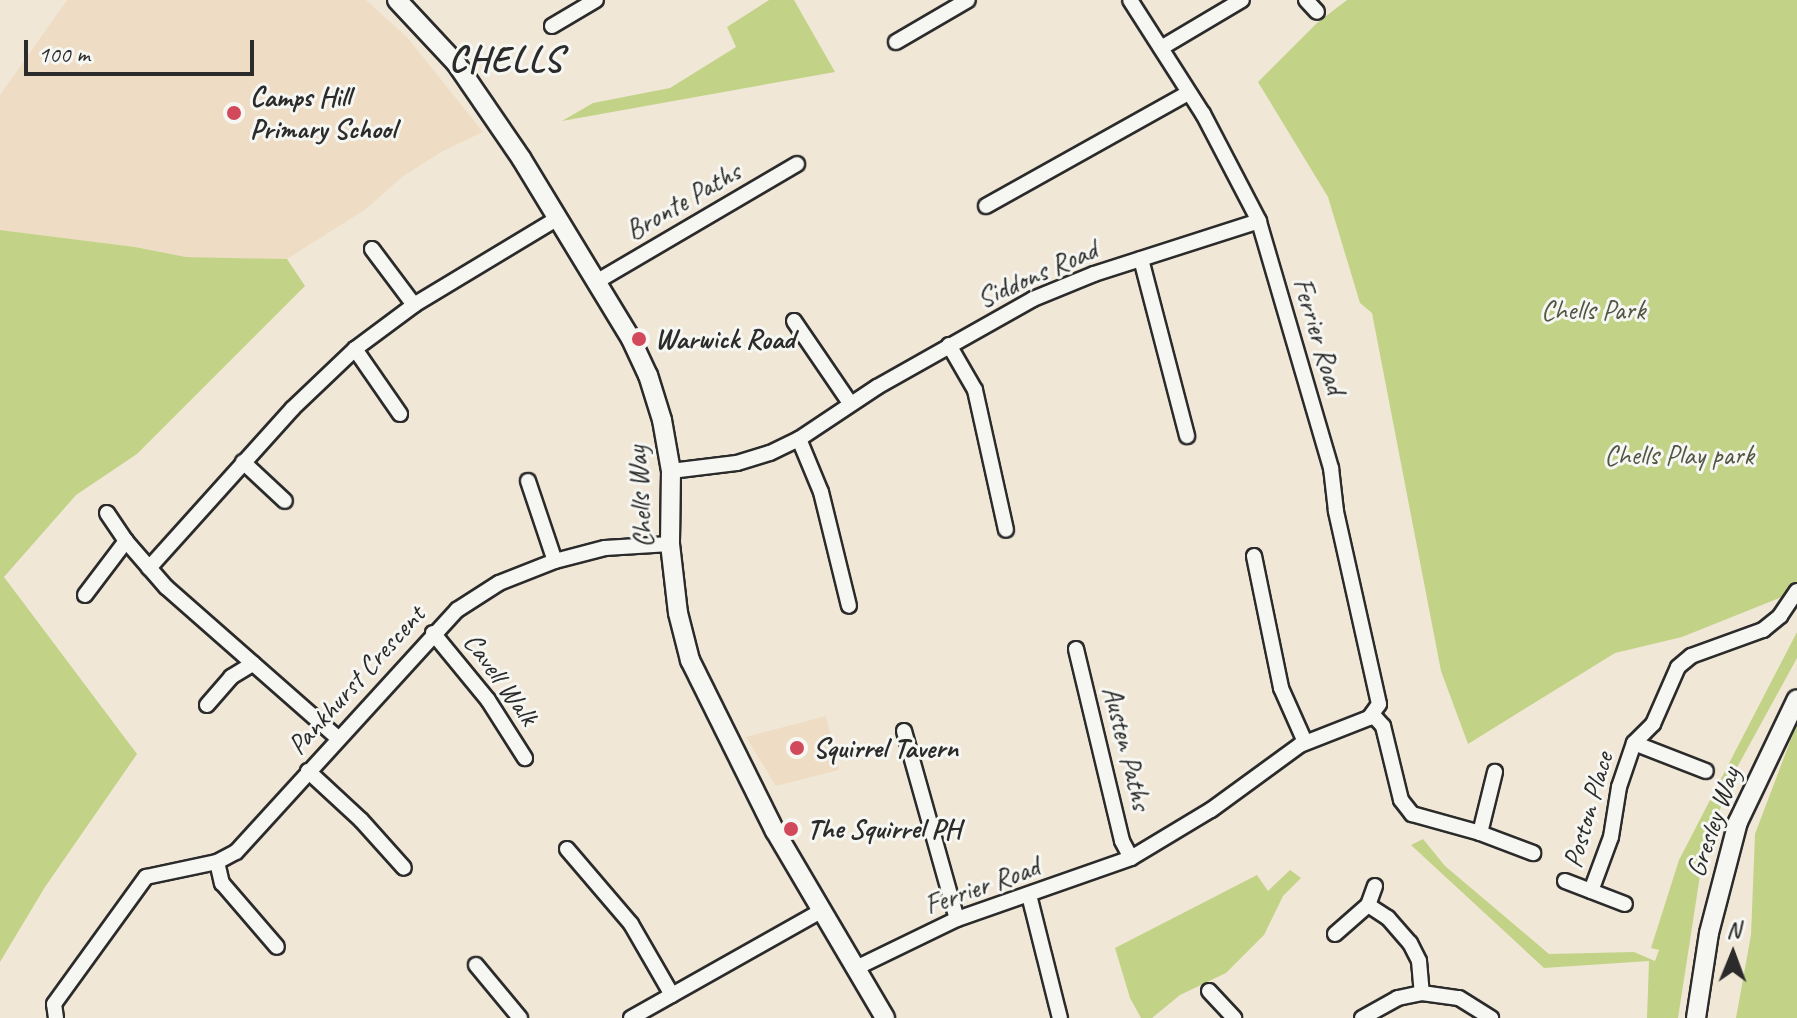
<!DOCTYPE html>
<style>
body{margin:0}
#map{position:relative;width:1797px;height:1018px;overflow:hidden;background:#f1e7d7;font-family:Caveat,sans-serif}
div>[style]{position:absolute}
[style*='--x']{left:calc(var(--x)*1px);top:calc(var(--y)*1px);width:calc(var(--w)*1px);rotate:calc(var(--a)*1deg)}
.built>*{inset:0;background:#eeddc4}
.green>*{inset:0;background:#c2d387}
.roads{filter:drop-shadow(2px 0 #2b2b2b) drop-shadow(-2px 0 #2b2b2b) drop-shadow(0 2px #2b2b2b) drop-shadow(0 -2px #2b2b2b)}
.street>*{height:14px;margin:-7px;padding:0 7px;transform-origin:7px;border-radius:7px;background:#f6f6f2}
.secondary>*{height:18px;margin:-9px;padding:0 9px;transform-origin:9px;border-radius:9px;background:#f6f6f2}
.dots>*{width:22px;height:22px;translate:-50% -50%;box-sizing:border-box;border:4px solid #f6f6f2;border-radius:50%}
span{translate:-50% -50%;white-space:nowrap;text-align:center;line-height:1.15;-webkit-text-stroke:6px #f6f6f2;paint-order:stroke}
.poi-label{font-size:28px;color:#2b2b2b;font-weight:700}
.left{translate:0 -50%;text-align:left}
.street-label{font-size:28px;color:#2b2b2b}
.park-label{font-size:28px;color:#515542}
.district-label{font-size:36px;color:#2b2b2b;font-weight:700;letter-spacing:2px}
.north{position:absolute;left:1693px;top:914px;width:80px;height:80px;-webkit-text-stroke:6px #f6f6f2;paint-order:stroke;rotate:1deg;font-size:22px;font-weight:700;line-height:32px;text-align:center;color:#2b2b2b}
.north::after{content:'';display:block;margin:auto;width:28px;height:36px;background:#2b2b2b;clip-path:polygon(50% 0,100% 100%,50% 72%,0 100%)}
.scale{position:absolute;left:24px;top:40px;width:230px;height:36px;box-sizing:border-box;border:4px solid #2b2b2b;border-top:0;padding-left:10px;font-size:24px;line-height:28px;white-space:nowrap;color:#2b2b2b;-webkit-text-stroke:6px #f6f6f2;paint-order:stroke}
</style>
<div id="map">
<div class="built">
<i style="clip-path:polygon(67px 0,366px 0,407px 37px,483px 132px,443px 151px,402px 177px,366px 209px,287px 259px,186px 257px,135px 247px,0 230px,0 95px)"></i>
<i style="clip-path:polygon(826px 716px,839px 770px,776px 786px,746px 737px)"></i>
</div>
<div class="green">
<i style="clip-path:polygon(769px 0,794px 0,835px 72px,562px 121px,593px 103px,670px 88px,736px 47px,727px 27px)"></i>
<i style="clip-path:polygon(1347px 0,1797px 0,1797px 585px,1794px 592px,1682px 637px,1615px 653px,1468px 744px,1441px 671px,1372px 313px,1360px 303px,1328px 197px,1258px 82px,1317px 23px)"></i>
<i style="clip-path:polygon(0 230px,135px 247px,186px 257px,287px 259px,305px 286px,137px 454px,76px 495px,4px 577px,137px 754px,45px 887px,0 962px)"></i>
<i style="clip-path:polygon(1797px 632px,1797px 658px,1728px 784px,1701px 869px,1678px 1018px,1647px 1018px,1649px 961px,1544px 968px,1411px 845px,1423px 839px,1445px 866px,1549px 954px,1634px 952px,1655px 961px,1659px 950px,1651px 948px,1679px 860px)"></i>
<i style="clip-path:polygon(1797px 723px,1797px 1018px,1736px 1018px,1751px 935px,1755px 834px)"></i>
<i style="clip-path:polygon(1290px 870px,1301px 878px,1283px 896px,1264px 935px,1226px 973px,1180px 995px,1152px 1018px,1141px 1018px,1130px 998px,1115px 948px,1257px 875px,1268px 891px)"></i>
</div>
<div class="roads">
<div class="street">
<i style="--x:1306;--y:0;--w:16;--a:47"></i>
<i style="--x:552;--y:26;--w:51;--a:-30.6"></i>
<i style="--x:896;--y:42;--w:83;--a:-30.3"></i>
<i style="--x:1161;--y:48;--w:94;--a:-30.7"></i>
<i style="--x:986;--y:206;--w:231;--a:-29.2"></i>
<i style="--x:372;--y:249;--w:70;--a:53.1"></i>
<i style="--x:1141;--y:259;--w:183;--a:75.4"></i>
<i style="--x:596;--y:282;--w:233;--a:-30.4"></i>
<i style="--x:794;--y:321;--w:99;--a:55.7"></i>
<i style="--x:949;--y:345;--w:52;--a:60"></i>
<i style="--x:975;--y:390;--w:143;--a:77.5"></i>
<i style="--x:355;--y:349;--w:79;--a:55.3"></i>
<i style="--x:799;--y:439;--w:57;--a:67.5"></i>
<i style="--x:821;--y:492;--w:117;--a:76.2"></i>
<i style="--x:243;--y:462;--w:57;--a:42.9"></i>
<i style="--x:671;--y:471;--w:66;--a:-6.9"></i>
<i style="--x:737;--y:463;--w:34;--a:-17"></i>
<i style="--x:770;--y:453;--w:32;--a:-26"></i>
<i style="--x:799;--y:439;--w:94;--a:-33.7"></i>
<i style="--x:877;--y:387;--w:179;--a:-29.4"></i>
<i style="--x:1033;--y:299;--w:66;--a:-22.3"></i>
<i style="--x:1094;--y:274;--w:173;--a:-17.8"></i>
<i style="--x:528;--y:481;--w:84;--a:71.4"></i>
<i style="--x:107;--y:513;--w:34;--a:56"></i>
<i style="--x:126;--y:541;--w:61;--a:49"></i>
<i style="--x:166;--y:587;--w:229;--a:41.3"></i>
<i style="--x:1254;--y:556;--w:135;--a:78.4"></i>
<i style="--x:1281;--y:688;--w:59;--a:66"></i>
<i style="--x:149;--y:568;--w:214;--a:-48"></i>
<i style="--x:292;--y:409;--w:87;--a:-43.6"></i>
<i style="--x:355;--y:349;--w:74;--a:-36.7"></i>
<i style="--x:414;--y:305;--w:168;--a:-31.1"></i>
<i style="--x:85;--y:595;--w:68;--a:-52.8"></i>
<i style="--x:433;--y:633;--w:87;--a:50.6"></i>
<i style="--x:488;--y:700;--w:69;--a:57.5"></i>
<i style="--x:1076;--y:649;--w:197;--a:76.5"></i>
<i style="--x:1122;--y:841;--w:19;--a:62"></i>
<i style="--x:207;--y:705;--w:37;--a:-49"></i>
<i style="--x:231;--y:677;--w:26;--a:-31"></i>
<i style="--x:1373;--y:715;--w:15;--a:48"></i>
<i style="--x:1383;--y:726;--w:76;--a:76.3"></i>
<i style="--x:1401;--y:800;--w:18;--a:52"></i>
<i style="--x:1412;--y:814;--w:71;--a:15.6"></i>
<i style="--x:1480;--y:833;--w:57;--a:20.7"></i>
<i style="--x:904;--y:731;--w:195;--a:74.3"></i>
<i style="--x:1634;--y:743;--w:77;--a:21.3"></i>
<i style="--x:308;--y:771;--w:72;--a:42.8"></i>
<i style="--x:361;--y:820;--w:64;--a:48.1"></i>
<i style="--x:1480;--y:833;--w:63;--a:-76.2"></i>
<i style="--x:567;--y:849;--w:99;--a:49.5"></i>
<i style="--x:631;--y:924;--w:82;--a:60"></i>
<i style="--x:217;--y:862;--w:22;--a:77"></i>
<i style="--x:222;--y:883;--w:84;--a:49.3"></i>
<i style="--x:1565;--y:881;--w:64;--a:21"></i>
<i style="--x:1375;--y:886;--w:20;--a:110"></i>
<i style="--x:1368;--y:905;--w:24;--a:33"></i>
<i style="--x:1388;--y:918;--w:33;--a:49"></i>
<i style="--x:1410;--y:943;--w:20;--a:63"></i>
<i style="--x:1419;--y:961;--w:32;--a:85"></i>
<i style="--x:1591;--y:891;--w:58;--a:-69.7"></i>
<i style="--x:1611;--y:837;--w:51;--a:-80.9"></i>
<i style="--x:1619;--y:787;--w:46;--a:-71.2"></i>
<i style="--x:1634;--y:743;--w:27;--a:-45"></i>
<i style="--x:1653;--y:724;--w:62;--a:-66.3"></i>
<i style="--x:1678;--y:667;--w:17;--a:-40"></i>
<i style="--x:1691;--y:656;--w:77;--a:-19.9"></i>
<i style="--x:1763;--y:630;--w:22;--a:-39"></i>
<i style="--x:1780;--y:616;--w:30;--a:-56"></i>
<i style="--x:1029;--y:895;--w:127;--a:75.9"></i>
<i style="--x:1335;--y:934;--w:44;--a:-41.3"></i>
<i style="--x:476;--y:965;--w:69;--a:50.3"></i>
<i style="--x:858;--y:967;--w:110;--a:-25.9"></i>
<i style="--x:957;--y:919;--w:184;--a:-19.3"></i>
<i style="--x:1131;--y:858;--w:93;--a:-31"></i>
<i style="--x:1211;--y:810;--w:110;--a:-36.1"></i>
<i style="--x:1300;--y:745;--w:74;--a:-21.4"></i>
<i style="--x:1369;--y:718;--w:17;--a:-54"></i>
<i style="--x:1379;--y:704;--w:198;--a:-102.6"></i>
<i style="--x:1336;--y:511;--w:43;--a:-96.6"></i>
<i style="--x:1331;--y:468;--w:257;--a:-106.3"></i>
<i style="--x:1259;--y:221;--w:121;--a:-117.6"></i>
<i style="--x:1203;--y:114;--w:135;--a:-122.6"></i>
<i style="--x:1209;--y:991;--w:37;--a:47"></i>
<i style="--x:56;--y:1018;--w:14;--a:-98"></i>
<i style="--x:54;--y:1004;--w:157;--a:-54.1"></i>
<i style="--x:146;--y:877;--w:73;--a:-11.9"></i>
<i style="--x:217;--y:862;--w:21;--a:-28"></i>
<i style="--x:236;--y:852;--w:328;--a:-47.6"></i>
<i style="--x:457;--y:610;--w:50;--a:-32.7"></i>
<i style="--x:499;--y:583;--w:60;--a:-21.4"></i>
<i style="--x:555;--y:561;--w:52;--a:-14.6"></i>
<i style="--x:605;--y:548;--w:65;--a:-3.5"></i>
<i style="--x:631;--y:1018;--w:218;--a:-29.4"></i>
<i style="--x:1362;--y:1018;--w:41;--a:-29.1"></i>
<i style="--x:1398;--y:998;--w:25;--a:-12"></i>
<i style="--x:1422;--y:993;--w:37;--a:8"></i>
<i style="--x:1459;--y:998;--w:38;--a:32"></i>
</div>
<div class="secondary">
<i style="--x:397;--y:0;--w:86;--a:46.9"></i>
<i style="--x:456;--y:63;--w:115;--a:55.6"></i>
<i style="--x:521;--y:158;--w:212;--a:58.7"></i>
<i style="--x:631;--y:339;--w:40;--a:65"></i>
<i style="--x:648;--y:375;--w:47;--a:72.7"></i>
<i style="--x:662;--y:420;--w:52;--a:80"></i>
<i style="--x:671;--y:471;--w:73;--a:90.8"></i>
<i style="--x:670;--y:544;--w:69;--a:83.4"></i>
<i style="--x:678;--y:613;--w:49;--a:75.7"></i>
<i style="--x:690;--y:660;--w:191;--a:63.6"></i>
<i style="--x:775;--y:831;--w:217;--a:59.5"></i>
<i style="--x:1696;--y:1018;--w:86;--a:-81.3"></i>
<i style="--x:1709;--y:933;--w:115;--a:-75.4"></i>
<i style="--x:1738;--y:822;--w:136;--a:-64.4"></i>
</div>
</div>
<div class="dots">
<i style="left:234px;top:113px;background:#d1495b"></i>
<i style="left:639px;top:339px;background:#d1495b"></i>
<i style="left:797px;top:748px;background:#d1495b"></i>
<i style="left:791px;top:829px;background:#d1495b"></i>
</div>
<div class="poi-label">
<span class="left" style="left:250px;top:113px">Camps Hill<br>Primary School</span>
<span class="left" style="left:655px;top:339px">Warwick Road</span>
<span class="left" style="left:813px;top:748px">Squirrel Tavern</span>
<span class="left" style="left:807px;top:829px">The Squirrel PH</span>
</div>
<div class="street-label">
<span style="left:683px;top:201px;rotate:-30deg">Bronte Paths</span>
<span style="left:1037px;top:274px;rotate:-24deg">Siddons Road</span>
<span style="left:1319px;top:336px;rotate:73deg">Ferrier Road</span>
<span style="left:640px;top:497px;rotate:-94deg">Chells Way</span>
<span style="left:501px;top:679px;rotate:54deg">Cavell Walk</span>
<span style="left:356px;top:680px;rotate:-48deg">Pankhurst Crescent</span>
<span style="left:1127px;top:748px;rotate:76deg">Austen Paths</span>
<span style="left:1588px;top:810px;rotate:-74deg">Poston Place</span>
<span style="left:1713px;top:822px;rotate:-71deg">Gresley Way</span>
<span style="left:982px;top:886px;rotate:-20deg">Ferrier Road</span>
</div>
<div class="park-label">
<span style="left:1593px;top:310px">Chells Park</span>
<span style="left:1679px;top:455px">Chells Play park</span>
</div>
<div class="district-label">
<span style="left:506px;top:60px">CHELLS</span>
</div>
<div class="north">N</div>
<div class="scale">100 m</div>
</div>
